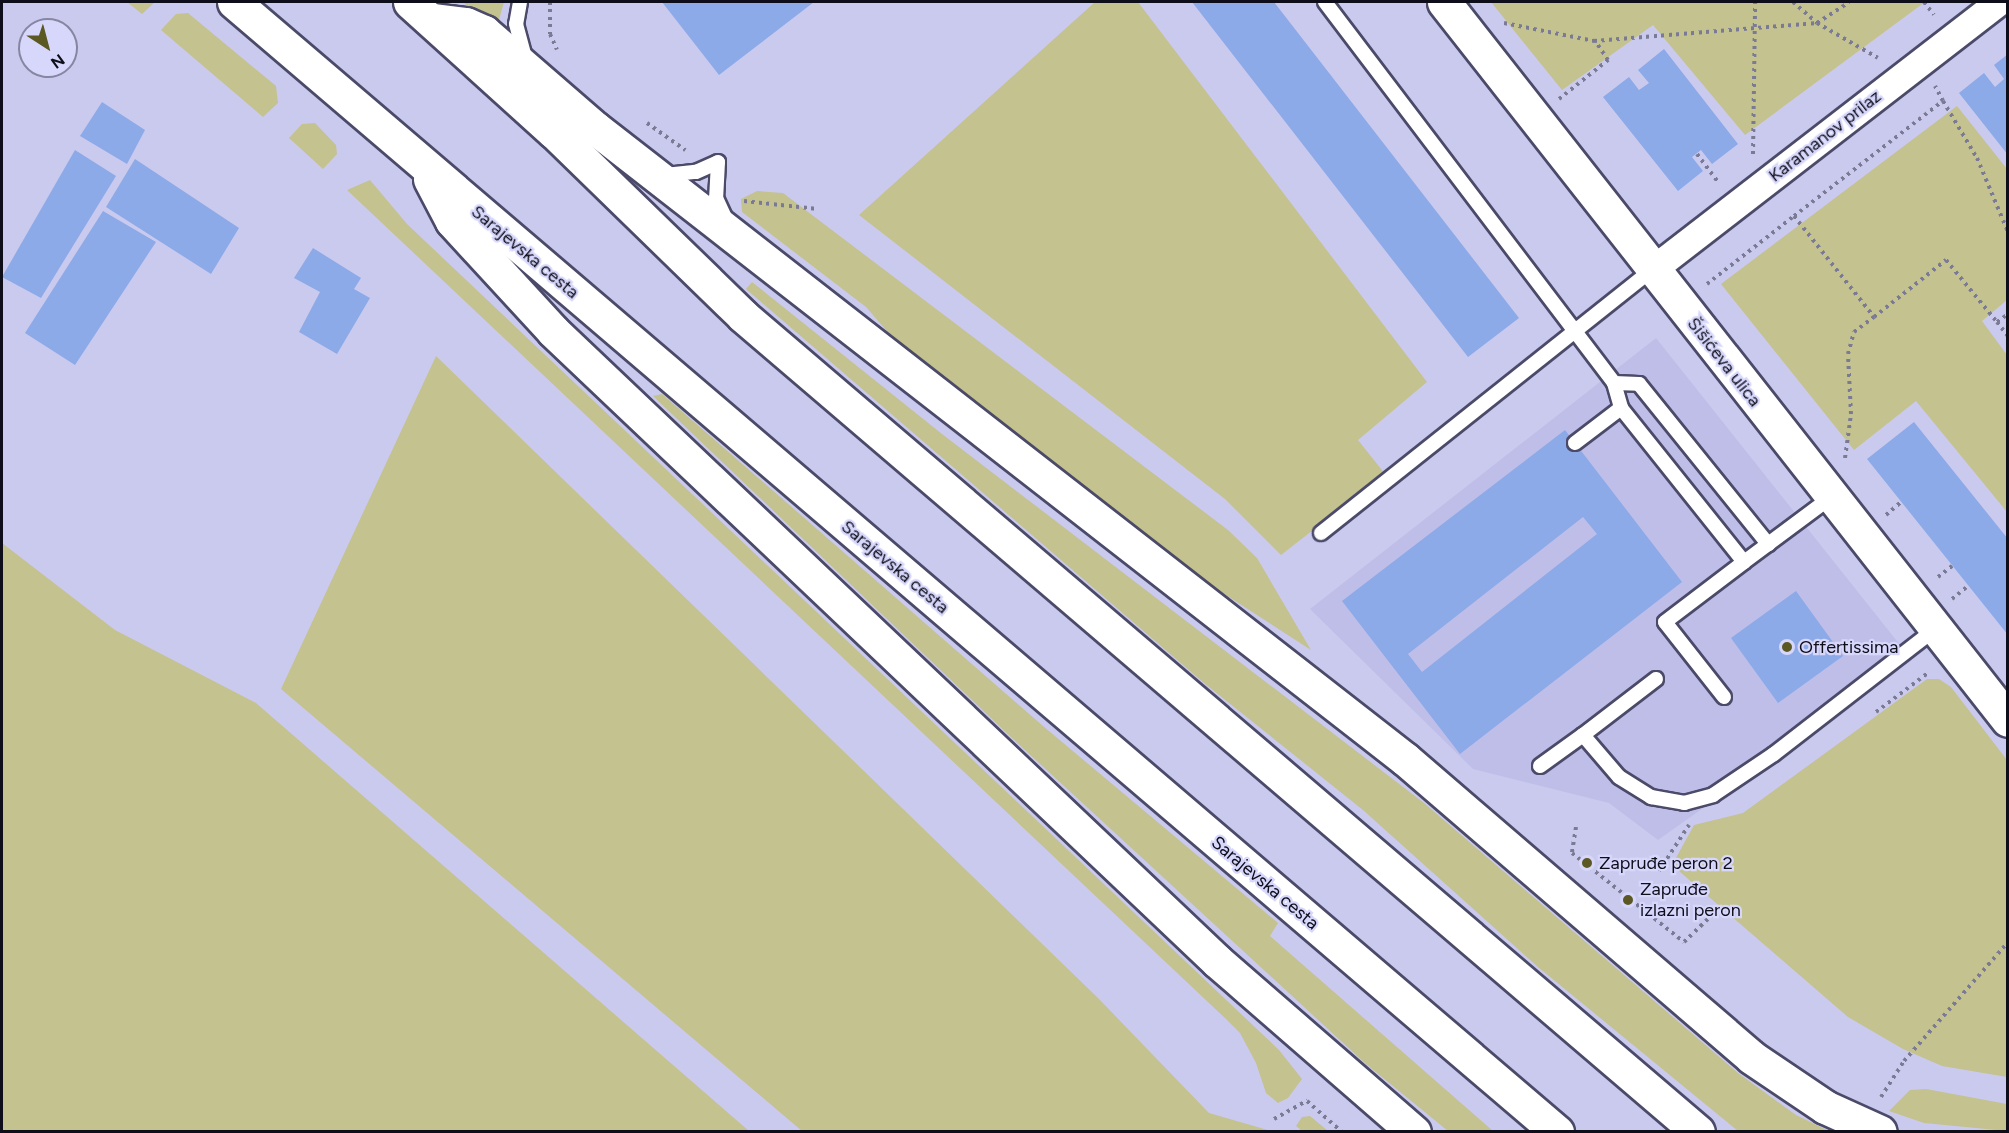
<!DOCTYPE html>
<meta charset="utf-8">
<style>
body{margin:0}
#map{position:relative;width:2009px;height:1133px;overflow:hidden;background:#cacaef;font-family:Figtree,sans-serif}
div>[style]{position:absolute}
[style*='--x']{left:calc(var(--x)*1px);top:calc(var(--y)*1px);width:calc(var(--w)*1px);rotate:calc(var(--a)*1deg)}
.built>*{inset:0;background:#bebee9}
.green>*{inset:0;background:#c4c28e}
.building>*{inset:0;background:#8ca9e8}
.path>*{height:4px;margin-top:-2px;transform-origin:0;background:repeating-linear-gradient(90deg,#7b7a95 0 3px,transparent 0 7.5px)}
.roads{filter:drop-shadow(2px 0 #4b4a69) drop-shadow(-2px 0 #4b4a69) drop-shadow(0 2px #4b4a69) drop-shadow(0 -2px #4b4a69)}
.lane>*{height:14px;margin:-7px;padding:0 7px;transform-origin:7px;border-radius:7px;background:#fff}
.street>*{height:27px;margin:-13.5px;padding:0 13.5px;transform-origin:13.5px;border-radius:13.5px;background:#fff}
.secondary>*{height:33px;margin:-16.5px;padding:0 16.5px;transform-origin:16.5px;border-radius:16.5px;background:#fff}
.dots>*{width:16px;height:16px;translate:-50% -50%;box-sizing:border-box;border:3px solid #d7d7fc;border-radius:50%}
span{translate:-50% -50%;white-space:nowrap;text-align:center;line-height:1.15;-webkit-text-stroke:4.5px #d7d7fc;paint-order:stroke}
.street-label{font-size:18px;color:#0e0d1a}
.poi-label{font-size:18px;color:#0e0d1a}
.left{translate:0 -50%;text-align:left}
.frame{position:absolute;inset:0;border:3px solid #0e0d1a;pointer-events:none}
.north{position:absolute;left:18px;top:18px;width:60px;height:60px;box-sizing:border-box;background:#d7d7fc;border:2px solid #8786a2;border-radius:50%;rotate:144deg;font-size:16px;font-weight:700;line-height:24px;text-align:center;color:#0e0d1a}
.north::after{content:'';display:block;margin:auto;width:21px;height:27px;background:#5b5824;clip-path:polygon(50% 0,100% 100%,50% 72%,0 100%)}
</style>
<div id="map">
<div class="built">
<i style="clip-path:polygon(1656px 338px,1912px 660px,1658px 840px,1609px 803px,1473px 769px,1310px 609px)"></i>
</div>
<div class="green">
<i style="clip-path:polygon(127px 2px,155px 2px,142px 14px)"></i>
<i style="clip-path:polygon(463px 2px,504px 2px,496px 30px)"></i>
<i style="clip-path:polygon(1095px 2px,1138px 2px,1427px 382px,1358px 440px,1385px 474px,1281px 555px,1225px 499px,859px 215px)"></i>
<i style="clip-path:polygon(1491px 2px,1925px 2px,1745px 135px,1653px 25px,1562px 90px)"></i>
<i style="clip-path:polygon(188px 13px,276px 86px,278px 103px,263px 117px,161px 30px,176px 14px)"></i>
<i style="clip-path:polygon(1957px 106px,2007px 169px,2007px 300px,1982px 321px,2007px 355px,2007px 512px,1916px 401px,1854px 450px,1721px 284px)"></i>
<i style="clip-path:polygon(315px 123px,336px 145px,337px 154px,323px 169px,289px 138px,302px 124px)"></i>
<i style="clip-path:polygon(370px 180px,407px 224px,1279px 1050px,1302px 1079px,1288px 1098px,1278px 1103px,1266px 1093px,1256px 1063px,1240px 1033px,1226px 1019px,347px 190px)"></i>
<i style="clip-path:polygon(757px 191px,783px 193px,1228px 530px,1257px 558px,1311px 650px,1209px 584px,900px 346px,866px 307px,742px 212px,741px 199px)"></i>
<i style="clip-path:polygon(752px 282px,942px 434px,1424px 803px,1738px 1073px,1796px 1115px,1829px 1131px,1738px 1131px,1538px 967px,1363px 810px,1204px 683px,746px 289px)"></i>
<i style="clip-path:polygon(436px 356px,1098px 998px,1209px 1113px,1271px 1131px,802px 1131px,281px 689px)"></i>
<i style="clip-path:polygon(662px 394px,1043px 726px,1278px 923px,1270px 936px,1493px 1131px,1448px 1131px,1366px 1064px,1013px 739px,653px 396px)"></i>
<i style="clip-path:polygon(2px 543px,115px 630px,256px 703px,749px 1131px,2px 1131px)"></i>
<i style="clip-path:polygon(1927px 679px,1939px 679px,1951px 687px,2007px 760px,2007px 1077px,1942px 1066px,1903px 1049px,1848px 1017px,1672px 865px,1694px 825px,1743px 813px)"></i>
<i style="clip-path:polygon(1926px 1089px,2007px 1104px,2007px 1131px,1924px 1123px,1889px 1111px,1910px 1090px)"></i>
<i style="clip-path:polygon(1310px 1116px,1328px 1131px,1302px 1131px,1296px 1126px,1302px 1117px)"></i>
</div>
<div class="building">
<i style="clip-path:polygon(662px 2px,814px 2px,719px 75px)"></i>
<i style="clip-path:polygon(1192px 2px,1274px 2px,1519px 318px,1468px 357px)"></i>
<i style="clip-path:polygon(1664px 49px,1738px 144px,1712px 164px,1701px 150px,1692px 157px,1703px 171px,1678px 191px,1603px 97px,1629px 77px,1639px 90px,1649px 83px,1638px 70px)"></i>
<i style="clip-path:polygon(2008px 54px,2008px 155px,1959px 93px,1984px 73px,1995px 87px,2004px 79px,1994px 65px)"></i>
<i style="clip-path:polygon(102px 102px,145px 130px,127px 164px,80px 136px)"></i>
<i style="clip-path:polygon(75px 150px,116px 176px,41px 298px,2px 277px)"></i>
<i style="clip-path:polygon(135px 159px,239px 228px,211px 274px,106px 207px)"></i>
<i style="clip-path:polygon(103px 211px,156px 242px,75px 365px,25px 333px)"></i>
<i style="clip-path:polygon(313px 248px,361px 278px,354px 289px,370px 298px,337px 354px,299px 332px,320px 292px,294px 278px)"></i>
<i style="clip-path:polygon(1914px 422px,2008px 539px,2008px 635px,1867px 459px)"></i>
<i style="clip-path:polygon(evenodd,1565px 430px,1682px 582px,1460px 754px,1342px 601px,1565px 430px,1583px 517px,1597px 534px,1422px 672px,1408px 654px,1583px 517px)"></i>
<i style="clip-path:polygon(1796px 591px,1843px 656px,1778px 703px,1731px 638px)"></i>
</div>
<div class="path">
<i style="--x:550;--y:2;--w:32;--a:90"></i>
<i style="--x:550;--y:34;--w:17;--a:66"></i>
<i style="--x:1793;--y:2;--w:32;--a:41"></i>
<i style="--x:1817;--y:23;--w:38;--a:-33"></i>
<i style="--x:1924;--y:2;--w:16;--a:52"></i>
<i style="--x:1504;--y:23;--w:92;--a:11.3"></i>
<i style="--x:1594;--y:41;--w:224;--a:-4.6"></i>
<i style="--x:1817;--y:23;--w:70;--a:29.8"></i>
<i style="--x:1559;--y:99;--w:63;--a:-38.5"></i>
<i style="--x:1608;--y:60;--w:23;--a:-124"></i>
<i style="--x:1943;--y:101;--w:66;--a:59.2"></i>
<i style="--x:1977;--y:158;--w:80;--a:67.3"></i>
<i style="--x:647;--y:123;--w:47;--a:35.4"></i>
<i style="--x:1697;--y:154;--w:35;--a:53"></i>
<i style="--x:1753;--y:154;--w:152;--a:-89.2"></i>
<i style="--x:744;--y:201;--w:74;--a:6.2"></i>
<i style="--x:1794;--y:216;--w:188;--a:-37.7"></i>
<i style="--x:1943;--y:101;--w:17;--a:-118"></i>
<i style="--x:1707;--y:284;--w:110;--a:-38"></i>
<i style="--x:1794;--y:216;--w:129;--a:51.6"></i>
<i style="--x:1874;--y:317;--w:92;--a:-38.4"></i>
<i style="--x:1946;--y:260;--w:80;--a:50.6"></i>
<i style="--x:1997;--y:322;--w:14;--a:-36"></i>
<i style="--x:1997;--y:322;--w:18;--a:52"></i>
<i style="--x:1845;--y:458;--w:44;--a:-82.2"></i>
<i style="--x:1851;--y:414;--w:60;--a:-92.9"></i>
<i style="--x:1848;--y:354;--w:23;--a:-75"></i>
<i style="--x:1854;--y:332;--w:25;--a:-37"></i>
<i style="--x:1886;--y:515;--w:20;--a:-41"></i>
<i style="--x:1938;--y:577;--w:18;--a:-38"></i>
<i style="--x:1952;--y:599;--w:21;--a:-39"></i>
<i style="--x:1876;--y:712;--w:66;--a:-37"></i>
<i style="--x:1576;--y:827;--w:26;--a:99"></i>
<i style="--x:1572;--y:853;--w:143;--a:38.5"></i>
<i style="--x:1684;--y:942;--w:40;--a:-44"></i>
<i style="--x:1659;--y:871;--w:55;--a:-56.9"></i>
<i style="--x:1881;--y:1097;--w:43;--a:-57.4"></i>
<i style="--x:1904;--y:1061;--w:158;--a:-48.8"></i>
<i style="--x:1274;--y:1119;--w:38;--a:-29"></i>
<i style="--x:1307;--y:1101;--w:47;--a:41.5"></i>
</div>
<div class="roads">
<div class="lane">
<i style="--x:520;--y:2;--w:22;--a:100"></i>
<i style="--x:516;--y:24;--w:34;--a:75"></i>
<i style="--x:1325;--y:2;--w:478;--a:52.8"></i>
<i style="--x:1614;--y:383;--w:26;--a:74"></i>
<i style="--x:1621;--y:408;--w:197;--a:51.4"></i>
<i style="--x:1744;--y:562;--w:107;--a:-36.7"></i>
<i style="--x:718;--y:162;--w:36;--a:93"></i>
<i style="--x:716;--y:198;--w:23;--a:65"></i>
<i style="--x:665;--y:175;--w:31;--a:-6"></i>
<i style="--x:696;--y:172;--w:24;--a:-24"></i>
<i style="--x:1614;--y:383;--w:25;--a:2"></i>
<i style="--x:1639;--y:384;--w:206;--a:51.1"></i>
<i style="--x:1575;--y:443;--w:58;--a:-37.3"></i>
<i style="--x:1321;--y:533;--w:424;--a:-38.5"></i>
<i style="--x:1724;--y:697;--w:95;--a:-128.2"></i>
<i style="--x:1665;--y:622;--w:99;--a:-37.2"></i>
<i style="--x:1583;--y:735;--w:92;--a:-37.5"></i>
<i style="--x:1540;--y:766;--w:53;--a:-35.8"></i>
<i style="--x:1583;--y:735;--w:55;--a:49.4"></i>
<i style="--x:1619;--y:777;--w:38;--a:32"></i>
<i style="--x:1651;--y:797;--w:34;--a:10"></i>
<i style="--x:1684;--y:803;--w:30;--a:-15"></i>
<i style="--x:1713;--y:795;--w:73;--a:-33.9"></i>
<i style="--x:1774;--y:754;--w:204;--a:-37.8"></i>
</div>
<div class="street">
<i style="--x:1653;--y:269;--w:436;--a:-37.7"></i>
</div>
<div class="secondary">
<i style="--x:234;--y:2;--w:1740;--a:40.5"></i>
<i style="--x:410;--y:2;--w:193;--a:42.1"></i>
<i style="--x:553;--y:131;--w:265;--a:44.2"></i>
<i style="--x:743;--y:316;--w:1256;--a:40.51"></i>
<i style="--x:1444;--y:2;--w:913;--a:51.85"></i>
<i style="--x:432;--y:20;--w:34;--a:7"></i>
<i style="--x:466;--y:24;--w:20;--a:24"></i>
<i style="--x:484;--y:32;--w:147;--a:40.9"></i>
<i style="--x:595;--y:128;--w:1027;--a:37.92"></i>
<i style="--x:1405;--y:759;--w:457;--a:40.7"></i>
<i style="--x:1751;--y:1057;--w:89;--a:34"></i>
<i style="--x:1825;--y:1107;--w:60;--a:24.4"></i>
<i style="--x:430;--y:179;--w:47;--a:62.4"></i>
<i style="--x:452;--y:221;--w:149;--a:47.4"></i>
<i style="--x:553;--y:331;--w:915;--a:43.49"></i>
<i style="--x:1217;--y:961;--w:261;--a:41"></i>
</div>
</div>
<div class="dots">
<i style="left:1787px;top:647px;background:#5b5824"></i>
<i style="left:1587px;top:863px;background:#5b5824"></i>
<i style="left:1628px;top:900px;background:#5b5824"></i>
</div>
<div class="street-label">
<span style="left:1825px;top:136px;rotate:-38deg">Karamanov prilaz</span>
<span style="left:525px;top:252px;rotate:40deg">Sarajevska cesta</span>
<span style="left:1724px;top:362px;rotate:52deg">Šišićeva ulica</span>
<span style="left:895px;top:567px;rotate:40deg">Sarajevska cesta</span>
<span style="left:1265px;top:883px;rotate:40deg">Sarajevska cesta</span>
</div>
<div class="poi-label">
<span class="left" style="left:1799px;top:647px">Offertissima</span>
<span class="left" style="left:1599px;top:863px">Zapruđe peron 2</span>
<span class="left" style="left:1640px;top:900px">Zapruđe<br>izlazni peron</span>
</div>
<div class="frame"></div>
<div class="north">N</div>
</div>
